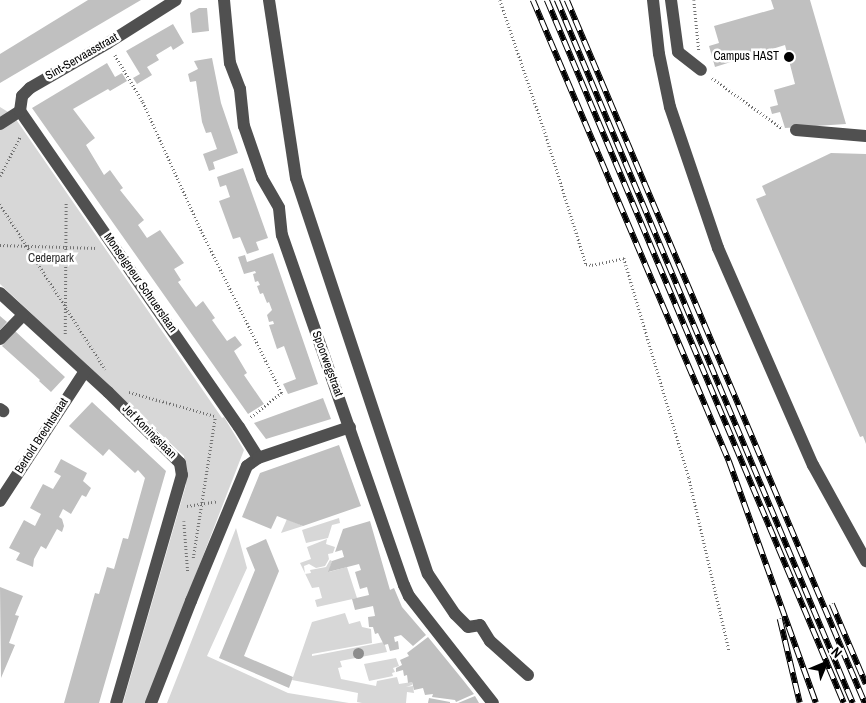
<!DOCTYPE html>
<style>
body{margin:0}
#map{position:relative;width:866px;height:703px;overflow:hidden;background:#fff;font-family:"Archivo Narrow",sans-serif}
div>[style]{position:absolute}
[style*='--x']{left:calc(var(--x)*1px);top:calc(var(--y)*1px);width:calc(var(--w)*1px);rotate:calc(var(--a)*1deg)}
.green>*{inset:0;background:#d7d7d7}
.building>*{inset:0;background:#c0c0c0}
.path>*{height:2.5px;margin-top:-1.25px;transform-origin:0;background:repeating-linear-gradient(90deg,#727272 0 1px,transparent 0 3.5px)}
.minor>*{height:12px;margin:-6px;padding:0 6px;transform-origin:6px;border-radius:6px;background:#505050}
.rail>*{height:5.5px;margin-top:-2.75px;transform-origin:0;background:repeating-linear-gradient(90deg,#fff 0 11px,#000 0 22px);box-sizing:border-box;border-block:1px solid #000}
.trees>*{width:11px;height:11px;margin:-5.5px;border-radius:50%;background:#8c8c8c}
.dots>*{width:14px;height:14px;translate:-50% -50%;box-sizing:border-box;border:2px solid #fff;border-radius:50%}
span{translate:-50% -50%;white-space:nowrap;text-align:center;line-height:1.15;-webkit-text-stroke:5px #fff;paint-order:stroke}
.street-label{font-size:12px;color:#000}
.poi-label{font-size:12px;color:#000}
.right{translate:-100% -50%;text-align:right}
.park-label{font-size:12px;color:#2e2e2e}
.north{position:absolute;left:801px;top:638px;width:50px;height:50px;-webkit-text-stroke:4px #fff;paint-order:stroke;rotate:45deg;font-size:14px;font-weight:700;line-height:20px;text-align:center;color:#000}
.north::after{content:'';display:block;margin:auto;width:18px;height:22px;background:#000;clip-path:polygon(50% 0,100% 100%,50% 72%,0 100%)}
</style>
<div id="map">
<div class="green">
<i style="clip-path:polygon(0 107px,13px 115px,222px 418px,224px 417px,244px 450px,146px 703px,123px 703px,186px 485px,184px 456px,0 284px)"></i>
<i style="clip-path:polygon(339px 518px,340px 523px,332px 525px,328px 538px,306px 543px,302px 530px)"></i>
<i style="clip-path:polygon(287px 519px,303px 526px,281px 533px)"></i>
<i style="clip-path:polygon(236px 528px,247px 568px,207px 656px,288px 693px,349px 703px,167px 703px)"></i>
<i style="clip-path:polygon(327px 539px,326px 544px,335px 547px,333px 553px,328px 554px,329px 559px,325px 566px,316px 568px,309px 564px,304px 566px,305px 574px,311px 573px,310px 570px,326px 567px,330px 560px,332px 561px,329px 572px,347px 567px,357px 598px,317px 607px,315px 600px,322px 598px,319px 587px,312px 588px,300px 563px,311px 559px,307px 547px)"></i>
<i style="clip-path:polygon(345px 613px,349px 624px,360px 621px,362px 627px,371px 629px,372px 643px,312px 654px,312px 656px,384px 642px,387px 652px,340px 661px,342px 667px,338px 668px,341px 679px,376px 686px,377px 681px,397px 677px,399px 684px,412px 682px,412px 685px,406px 687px,413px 686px,414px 693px,407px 692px,406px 703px,362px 703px,357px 702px,358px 693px,292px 680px,312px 622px)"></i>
<i style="clip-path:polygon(396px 658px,399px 666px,393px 668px,395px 672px,392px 673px,393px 676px,369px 681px,364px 664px)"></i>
</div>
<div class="building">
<i style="clip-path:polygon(88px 0,141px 0,0 83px,0 54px)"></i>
<i style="clip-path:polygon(771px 0,810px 0,846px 124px,785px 128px,780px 112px,772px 114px,770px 107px,778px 105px,774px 90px,795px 84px,785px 45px,715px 67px,709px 46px,719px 43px,714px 26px,774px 9px)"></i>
<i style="clip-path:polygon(199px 8px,207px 8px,209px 31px,192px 33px,190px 13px)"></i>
<i style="clip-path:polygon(173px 24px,184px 43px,173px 50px,171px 46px,156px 55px,159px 60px,147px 67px,152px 75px,137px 84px,133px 78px,140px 74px,126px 51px)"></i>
<i style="clip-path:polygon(212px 58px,221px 103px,238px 153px,213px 162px,215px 169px,209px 171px,203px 154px,217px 149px,211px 132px,206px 133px,202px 122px,196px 81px,190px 82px,188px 74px,198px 69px,194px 61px)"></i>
<i style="clip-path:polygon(107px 63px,115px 77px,122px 73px,127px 81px,110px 91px,108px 89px,73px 109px,95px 138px,86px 145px,104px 175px,110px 170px,123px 188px,120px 190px,144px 220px,138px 225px,147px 238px,160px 230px,184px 263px,174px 269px,181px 280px,178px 282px,196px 307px,203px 301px,215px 318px,212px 320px,227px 341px,235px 336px,242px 345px,234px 351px,247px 373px,244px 375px,264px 404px,248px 414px,32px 108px)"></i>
<i style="clip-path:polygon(831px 153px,866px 154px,866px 444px,863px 436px,860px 437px,756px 199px,766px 195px,762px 186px)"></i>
<i style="clip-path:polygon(243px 168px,268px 238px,256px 242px,259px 250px,247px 254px,240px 237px,233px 239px,219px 201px,230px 197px,226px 185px,220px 187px,217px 177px)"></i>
<i style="clip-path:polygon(273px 253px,318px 384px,288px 394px,283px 384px,296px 379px,284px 346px,277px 349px,269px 325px,274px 324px,273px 321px,269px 322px,267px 315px,272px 310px,269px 302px,267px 303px,263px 293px,260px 294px,257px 286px,260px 285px,258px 281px,255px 282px,253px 274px,256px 273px,255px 271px,244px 274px,238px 257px,245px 255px,247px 262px)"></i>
<i style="clip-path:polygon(0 316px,7px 322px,0 330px)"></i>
<i style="clip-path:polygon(15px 331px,65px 377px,51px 392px,39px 381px,40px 380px,2px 346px)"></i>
<i style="clip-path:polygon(323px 398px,331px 419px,266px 439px,254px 423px)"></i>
<i style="clip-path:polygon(92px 402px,166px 471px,99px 703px,64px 703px,95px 593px,99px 594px,107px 567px,114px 569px,123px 538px,128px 539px,145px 478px,138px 470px,135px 473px,109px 449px,103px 456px,69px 426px)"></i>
<i style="clip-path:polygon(339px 445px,361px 506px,303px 526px,277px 516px,271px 529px,242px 517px,260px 473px)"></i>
<i style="clip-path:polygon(61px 459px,87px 473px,83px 481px,91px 488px,86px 497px,82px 495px,71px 514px,63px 509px,59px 517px,62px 519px,64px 526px,62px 532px,57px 529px,46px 549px,41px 546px,34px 559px,33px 567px,16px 560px,20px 553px,9px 548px,24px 520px,35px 526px,41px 514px,30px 508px,43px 484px,53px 489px,61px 476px,54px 472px)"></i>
<i style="clip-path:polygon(370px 521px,390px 590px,394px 588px,402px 607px,426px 635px,413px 646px,401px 635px,394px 637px,395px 642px,398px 641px,399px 649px,390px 651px,388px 644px,384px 645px,378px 633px,375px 634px,373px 627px,369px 627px,368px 617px,375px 616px,373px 606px,355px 610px,352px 599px,369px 595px,367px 587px,360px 589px,355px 572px,361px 570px,359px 564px,328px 572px,332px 561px,344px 557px,342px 550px,335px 552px,343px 529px)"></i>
<i style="clip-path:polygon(266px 539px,279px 571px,244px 656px,293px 677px,289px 688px,219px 658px,255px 570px,246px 548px)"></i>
<i style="clip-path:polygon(0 587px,23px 596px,15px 615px,19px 616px,9px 643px,15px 645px,1px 678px)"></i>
<i style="clip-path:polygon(428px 637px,463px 680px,474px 694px,456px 702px,455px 700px,432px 697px,433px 694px,425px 695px,423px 688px,414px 690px,412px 682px,408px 683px,407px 675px,404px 676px,403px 670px,396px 672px,396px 668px,402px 665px,400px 660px,409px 656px,407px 653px)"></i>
<i style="clip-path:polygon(475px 696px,479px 703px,458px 703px)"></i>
<i style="clip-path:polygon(429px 698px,450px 702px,450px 703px,428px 703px)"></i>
</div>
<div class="path">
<i style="--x:500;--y:0;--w:136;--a:71.2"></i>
<i style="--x:544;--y:129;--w:141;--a:72.7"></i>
<i style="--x:586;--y:264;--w:6;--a:9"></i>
<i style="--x:592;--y:265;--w:33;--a:-12"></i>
<i style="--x:624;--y:258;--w:7;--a:74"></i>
<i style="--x:626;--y:265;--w:222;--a:73.5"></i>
<i style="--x:689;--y:478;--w:177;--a:76.9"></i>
<i style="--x:694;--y:0;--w:51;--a:84.4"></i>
<i style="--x:115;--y:55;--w:55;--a:59.2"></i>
<i style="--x:143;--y:102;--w:143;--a:65.6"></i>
<i style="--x:202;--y:232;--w:180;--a:63.6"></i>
<i style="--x:282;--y:393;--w:42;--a:141.8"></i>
<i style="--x:712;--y:78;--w:87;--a:35.7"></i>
<i style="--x:0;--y:176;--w:44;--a:-62.9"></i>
<i style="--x:0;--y:204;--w:196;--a:57.5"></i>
<i style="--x:0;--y:245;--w:98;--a:1.8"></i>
<i style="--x:65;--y:334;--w:132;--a:-89.6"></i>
<i style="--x:129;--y:392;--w:89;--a:15.6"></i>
<i style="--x:187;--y:506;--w:31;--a:-9"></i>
<i style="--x:184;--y:521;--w:52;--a:85.6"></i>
<i style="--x:193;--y:558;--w:143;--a:-81.1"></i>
</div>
<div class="minor">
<i style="--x:224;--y:0;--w:63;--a:84.6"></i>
<i style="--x:230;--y:63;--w:28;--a:69"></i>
<i style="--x:240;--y:89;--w:37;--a:84"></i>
<i style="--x:244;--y:126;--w:55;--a:70.9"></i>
<i style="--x:262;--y:178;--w:34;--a:60"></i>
<i style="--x:279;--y:208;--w:27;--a:84"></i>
<i style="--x:282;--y:235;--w:371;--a:70.8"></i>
<i style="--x:404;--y:585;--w:12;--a:66"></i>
<i style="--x:409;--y:596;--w:136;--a:51.9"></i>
<i style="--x:269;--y:0;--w:180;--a:81.4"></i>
<i style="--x:296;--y:178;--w:417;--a:71.6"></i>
<i style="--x:428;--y:574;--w:48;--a:56"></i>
<i style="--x:455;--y:614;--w:18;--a:45"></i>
<i style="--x:468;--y:627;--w:12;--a:-9"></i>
<i style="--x:480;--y:625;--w:19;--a:58"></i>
<i style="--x:490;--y:641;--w:51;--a:41.8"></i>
<i style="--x:653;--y:0;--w:54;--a:83.7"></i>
<i style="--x:659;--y:54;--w:54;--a:78.3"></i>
<i style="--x:670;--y:107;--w:149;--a:71.2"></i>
<i style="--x:718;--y:248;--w:237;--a:66.4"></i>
<i style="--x:813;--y:465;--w:110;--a:61.1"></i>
<i style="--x:671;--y:0;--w:52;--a:82.3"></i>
<i style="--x:678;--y:52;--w:29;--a:38"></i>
<i style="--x:20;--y:111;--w:384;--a:55.3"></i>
<i style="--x:239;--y:427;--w:36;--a:58"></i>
<i style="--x:0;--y:124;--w:24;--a:-33"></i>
<i style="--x:20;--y:111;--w:15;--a:-82"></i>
<i style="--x:22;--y:96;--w:11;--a:-45"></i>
<i style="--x:30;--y:88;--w:90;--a:-30"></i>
<i style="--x:108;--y:43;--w:80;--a:-32.3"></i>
<i style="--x:796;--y:130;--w:70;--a:4.9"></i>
<i style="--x:0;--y:293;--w:147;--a:42.5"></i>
<i style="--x:108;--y:392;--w:101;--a:44.6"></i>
<i style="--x:180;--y:463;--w:12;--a:81"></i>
<i style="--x:182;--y:475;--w:237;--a:106.1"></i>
<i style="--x:0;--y:339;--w:33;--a:-46"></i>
<i style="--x:0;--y:409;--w:4;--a:34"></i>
<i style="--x:0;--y:501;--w:155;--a:-56.8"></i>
<i style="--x:151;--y:703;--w:110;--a:-68.6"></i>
<i style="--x:191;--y:601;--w:146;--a:-67.5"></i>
<i style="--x:247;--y:466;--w:14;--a:-36"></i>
<i style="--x:258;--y:458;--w:97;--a:-18.6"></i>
</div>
<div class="rail">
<i style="--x:533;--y:0;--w:501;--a:66.97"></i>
<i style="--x:729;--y:461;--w:257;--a:70.2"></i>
<i style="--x:547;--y:0;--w:763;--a:67.1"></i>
<i style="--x:557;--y:0;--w:763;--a:67.17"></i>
<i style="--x:567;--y:0;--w:764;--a:67.03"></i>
<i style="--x:832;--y:604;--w:87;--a:67"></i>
<i style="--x:780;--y:619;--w:86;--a:76.6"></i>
</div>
<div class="trees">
<i style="left:358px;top:653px"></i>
</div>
<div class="dots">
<i style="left:789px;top:57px;background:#000"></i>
</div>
<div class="street-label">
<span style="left:82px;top:57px;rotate:-30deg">Sint-Servaasstraat</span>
<span style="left:140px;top:283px;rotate:55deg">Monseigneur Schruerslaan</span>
<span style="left:327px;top:364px;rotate:70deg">Spoorwegstraat</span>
<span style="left:149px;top:432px;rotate:45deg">Jef Koningslaan</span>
<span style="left:42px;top:436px;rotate:-57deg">Bertold Brechtstraat</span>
</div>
<div class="poi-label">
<span class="right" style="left:779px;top:57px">Campus HAST</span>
</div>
<div class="park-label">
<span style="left:51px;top:259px">Cederpark</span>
</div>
<div class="north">N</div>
</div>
